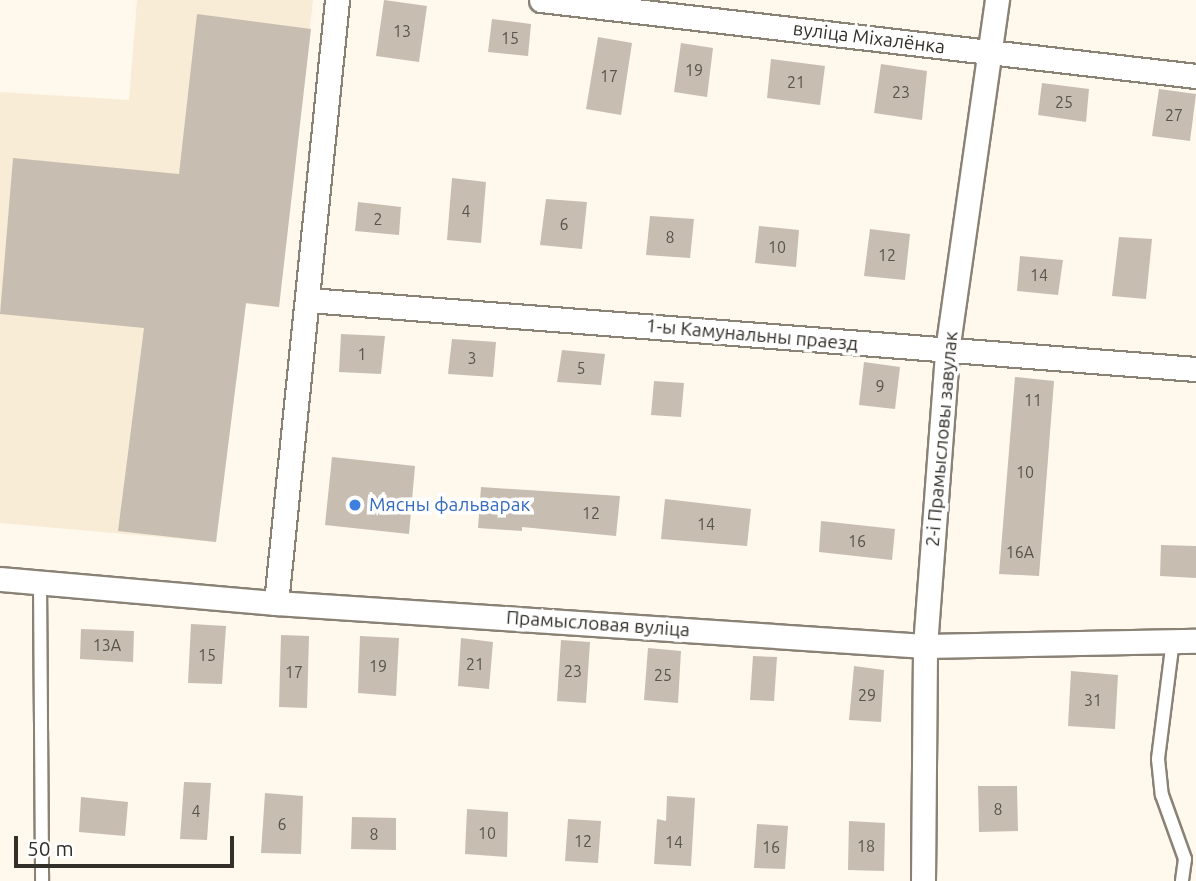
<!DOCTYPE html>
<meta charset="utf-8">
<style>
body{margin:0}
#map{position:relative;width:1196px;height:881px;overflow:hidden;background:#fff8ec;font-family:Ubuntu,sans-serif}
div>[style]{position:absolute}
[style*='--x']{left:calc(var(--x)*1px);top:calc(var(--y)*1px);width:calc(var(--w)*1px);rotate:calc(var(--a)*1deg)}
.built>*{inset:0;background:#f8ecd6}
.building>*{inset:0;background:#c7beb1}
.roads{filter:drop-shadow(2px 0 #898275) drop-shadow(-2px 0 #898275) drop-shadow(0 2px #898275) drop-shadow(0 -2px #898275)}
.lane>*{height:12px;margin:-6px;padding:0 6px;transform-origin:6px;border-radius:6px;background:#fff}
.street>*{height:23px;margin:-11.5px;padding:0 11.5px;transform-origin:11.5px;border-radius:11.5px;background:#fff}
.dots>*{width:19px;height:19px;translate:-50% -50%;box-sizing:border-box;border:4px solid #fff;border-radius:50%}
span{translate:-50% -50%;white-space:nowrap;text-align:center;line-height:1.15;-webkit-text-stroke:7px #fff;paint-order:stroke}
.number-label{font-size:16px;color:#58544c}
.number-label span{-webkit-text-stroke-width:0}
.street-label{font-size:19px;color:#33302a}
.shop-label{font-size:19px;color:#366cbe}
.left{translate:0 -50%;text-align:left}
.scale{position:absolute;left:14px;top:836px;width:220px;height:32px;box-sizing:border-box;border:4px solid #33302a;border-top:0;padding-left:9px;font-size:21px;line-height:24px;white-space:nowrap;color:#33302a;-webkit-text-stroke:5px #fff;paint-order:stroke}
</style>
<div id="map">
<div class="built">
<i style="clip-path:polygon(137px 0,313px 0,279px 307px,246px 304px,216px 542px,0 523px,0 92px,129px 100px)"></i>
</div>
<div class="building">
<i style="clip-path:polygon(384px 0,427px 6px,419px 62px,376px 56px)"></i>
<i style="clip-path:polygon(197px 14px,311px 29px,279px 307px,246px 303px,216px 542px,118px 531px,144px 328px,0 314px,13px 158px,179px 174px)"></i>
<i style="clip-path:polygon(492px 19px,531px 24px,528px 56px,488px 52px)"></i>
<i style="clip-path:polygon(598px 37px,632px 43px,621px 115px,586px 109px)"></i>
<i style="clip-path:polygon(681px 43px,713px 48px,707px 97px,674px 92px)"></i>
<i style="clip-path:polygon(771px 59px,825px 66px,820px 105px,767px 98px)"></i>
<i style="clip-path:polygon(881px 64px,927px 71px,922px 120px,874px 113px)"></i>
<i style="clip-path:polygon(1042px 83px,1089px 89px,1086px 122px,1038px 115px)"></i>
<i style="clip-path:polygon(1159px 89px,1196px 94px,1190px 141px,1152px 136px)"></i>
<i style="clip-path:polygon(452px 178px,486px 182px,481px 243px,447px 240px)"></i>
<i style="clip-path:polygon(546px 199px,587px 202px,582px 249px,540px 245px)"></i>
<i style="clip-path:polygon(358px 202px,401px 207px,399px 235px,355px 231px)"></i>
<i style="clip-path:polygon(650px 216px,694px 219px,690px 258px,646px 255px)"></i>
<i style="clip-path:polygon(759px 226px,799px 230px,796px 267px,755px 263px)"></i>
<i style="clip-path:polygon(870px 229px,910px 234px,905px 280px,864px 276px)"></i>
<i style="clip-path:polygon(1119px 237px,1152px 239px,1146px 299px,1112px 296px)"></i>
<i style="clip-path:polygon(1020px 256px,1063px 260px,1058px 295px,1017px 291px)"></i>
<i style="clip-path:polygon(341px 334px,385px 336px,381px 374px,339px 372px)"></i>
<i style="clip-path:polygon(452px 339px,496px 342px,493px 377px,448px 374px)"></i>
<i style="clip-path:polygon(562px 350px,605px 354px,601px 385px,557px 382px)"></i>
<i style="clip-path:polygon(864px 362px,900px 367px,895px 409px,859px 405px)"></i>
<i style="clip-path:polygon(1015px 377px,1054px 381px,1039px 576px,999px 574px)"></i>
<i style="clip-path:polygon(654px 381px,684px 383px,681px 417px,651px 415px)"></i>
<i style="clip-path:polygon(332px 457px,415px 466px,409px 534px,325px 525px)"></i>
<i style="clip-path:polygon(481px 487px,620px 496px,616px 536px,522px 527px,522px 531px,478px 528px)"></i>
<i style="clip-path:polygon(665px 499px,751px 509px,747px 546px,661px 539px)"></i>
<i style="clip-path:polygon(821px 521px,895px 529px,892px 560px,819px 552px)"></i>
<i style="clip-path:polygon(1161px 545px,1196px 546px,1196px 578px,1160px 576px)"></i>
<i style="clip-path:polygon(191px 624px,226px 626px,222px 684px,188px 683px)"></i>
<i style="clip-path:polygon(81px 629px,134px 631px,133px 662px,80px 659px)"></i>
<i style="clip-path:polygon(281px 635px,309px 636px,307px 708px,279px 707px)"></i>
<i style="clip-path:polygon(360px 636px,399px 638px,396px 696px,358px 693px)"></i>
<i style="clip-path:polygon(461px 638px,493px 642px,489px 689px,458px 686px)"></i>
<i style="clip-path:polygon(561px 640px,590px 642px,586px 703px,557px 701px)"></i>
<i style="clip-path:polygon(648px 648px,681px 651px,678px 703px,644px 700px)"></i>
<i style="clip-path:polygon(753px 656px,777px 657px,774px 701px,750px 700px)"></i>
<i style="clip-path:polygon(854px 666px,884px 670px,881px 722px,849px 720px)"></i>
<i style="clip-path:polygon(1071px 671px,1118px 675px,1115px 729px,1068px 726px)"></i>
<i style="clip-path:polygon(184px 782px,211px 783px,207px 840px,180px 839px)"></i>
<i style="clip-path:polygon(978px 786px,1017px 786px,1018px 831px,979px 832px)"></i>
<i style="clip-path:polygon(265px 793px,303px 796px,301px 854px,261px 853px)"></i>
<i style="clip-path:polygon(667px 796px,695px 798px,691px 866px,654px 864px,657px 819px,666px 821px)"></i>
<i style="clip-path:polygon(81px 797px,128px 802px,125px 836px,79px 832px)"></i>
<i style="clip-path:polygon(467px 809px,508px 812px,507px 857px,465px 854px)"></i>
<i style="clip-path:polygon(352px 817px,396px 818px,396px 850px,351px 849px)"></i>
<i style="clip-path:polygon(568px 819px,601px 821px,598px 863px,565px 861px)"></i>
<i style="clip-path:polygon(849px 821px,885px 823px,884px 871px,848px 870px)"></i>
<i style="clip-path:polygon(757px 824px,788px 826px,785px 869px,754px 868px)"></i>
</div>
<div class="roads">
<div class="lane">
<i style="--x:40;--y:582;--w:299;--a:89.6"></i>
<i style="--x:1173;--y:640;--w:120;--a:97.2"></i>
<i style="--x:1158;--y:759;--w:36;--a:84"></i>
<i style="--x:1162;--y:795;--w:68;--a:70.2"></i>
<i style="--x:1185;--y:859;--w:22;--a:98"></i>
</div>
<div class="street">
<i style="--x:541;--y:0;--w:659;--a:6.62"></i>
<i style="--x:309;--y:300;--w:890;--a:4.45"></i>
<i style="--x:0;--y:579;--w:277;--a:5"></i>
<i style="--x:276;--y:603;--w:650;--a:3.79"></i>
<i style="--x:925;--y:646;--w:271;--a:-1.1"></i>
<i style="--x:276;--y:603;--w:606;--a:-84.22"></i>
<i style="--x:923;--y:881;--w:235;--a:-89.5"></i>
<i style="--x:925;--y:646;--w:296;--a:-85.7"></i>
<i style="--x:947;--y:351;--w:355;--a:-81.9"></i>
</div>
</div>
<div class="dots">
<i style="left:355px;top:505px;background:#3f7fe0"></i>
</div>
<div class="number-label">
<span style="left:402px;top:31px">13</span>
<span style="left:510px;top:38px">15</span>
<span style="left:694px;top:70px">19</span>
<span style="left:609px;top:76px">17</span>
<span style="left:796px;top:82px">21</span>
<span style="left:901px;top:92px">23</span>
<span style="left:1064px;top:102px">25</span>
<span style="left:1174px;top:115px">27</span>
<span style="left:466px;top:211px">4</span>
<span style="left:378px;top:219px">2</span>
<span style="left:564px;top:224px">6</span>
<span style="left:670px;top:237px">8</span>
<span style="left:777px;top:247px">10</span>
<span style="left:887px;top:255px">12</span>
<span style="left:1039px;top:275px">14</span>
<span style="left:362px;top:354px">1</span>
<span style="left:472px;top:358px">3</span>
<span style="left:581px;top:368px">5</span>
<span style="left:880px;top:386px">9</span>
<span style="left:1033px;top:400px">11</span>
<span style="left:1025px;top:472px">10</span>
<span style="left:591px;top:513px">12</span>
<span style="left:706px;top:524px">14</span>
<span style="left:857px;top:541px">16</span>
<span style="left:1020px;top:552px">16А</span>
<span style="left:107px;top:645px">13А</span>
<span style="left:207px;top:655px">15</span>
<span style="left:475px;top:664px">21</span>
<span style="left:378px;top:666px">19</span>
<span style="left:573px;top:671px">23</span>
<span style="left:294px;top:672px">17</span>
<span style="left:663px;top:675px">25</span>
<span style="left:867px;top:695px">29</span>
<span style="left:1093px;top:700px">31</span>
<span style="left:998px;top:809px">8</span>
<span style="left:196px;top:811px">4</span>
<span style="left:282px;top:824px">6</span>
<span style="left:487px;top:833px">10</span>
<span style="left:374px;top:834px">8</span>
<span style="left:583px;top:841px">12</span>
<span style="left:674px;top:842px">14</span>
<span style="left:866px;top:846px">18</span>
<span style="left:771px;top:847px">16</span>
</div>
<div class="street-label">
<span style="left:869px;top:38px;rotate:7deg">вуліца Міхалёнка</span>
<span style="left:752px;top:335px;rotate:5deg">1-ы Камунальны праезд</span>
<span style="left:942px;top:439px;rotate:-85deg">2-і Прамысловы завулак</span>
<span style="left:598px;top:624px;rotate:4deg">Прамысловая вуліца</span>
</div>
<div class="shop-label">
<span class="left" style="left:369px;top:505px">Мясны фальварак</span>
</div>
<div class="scale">50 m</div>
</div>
